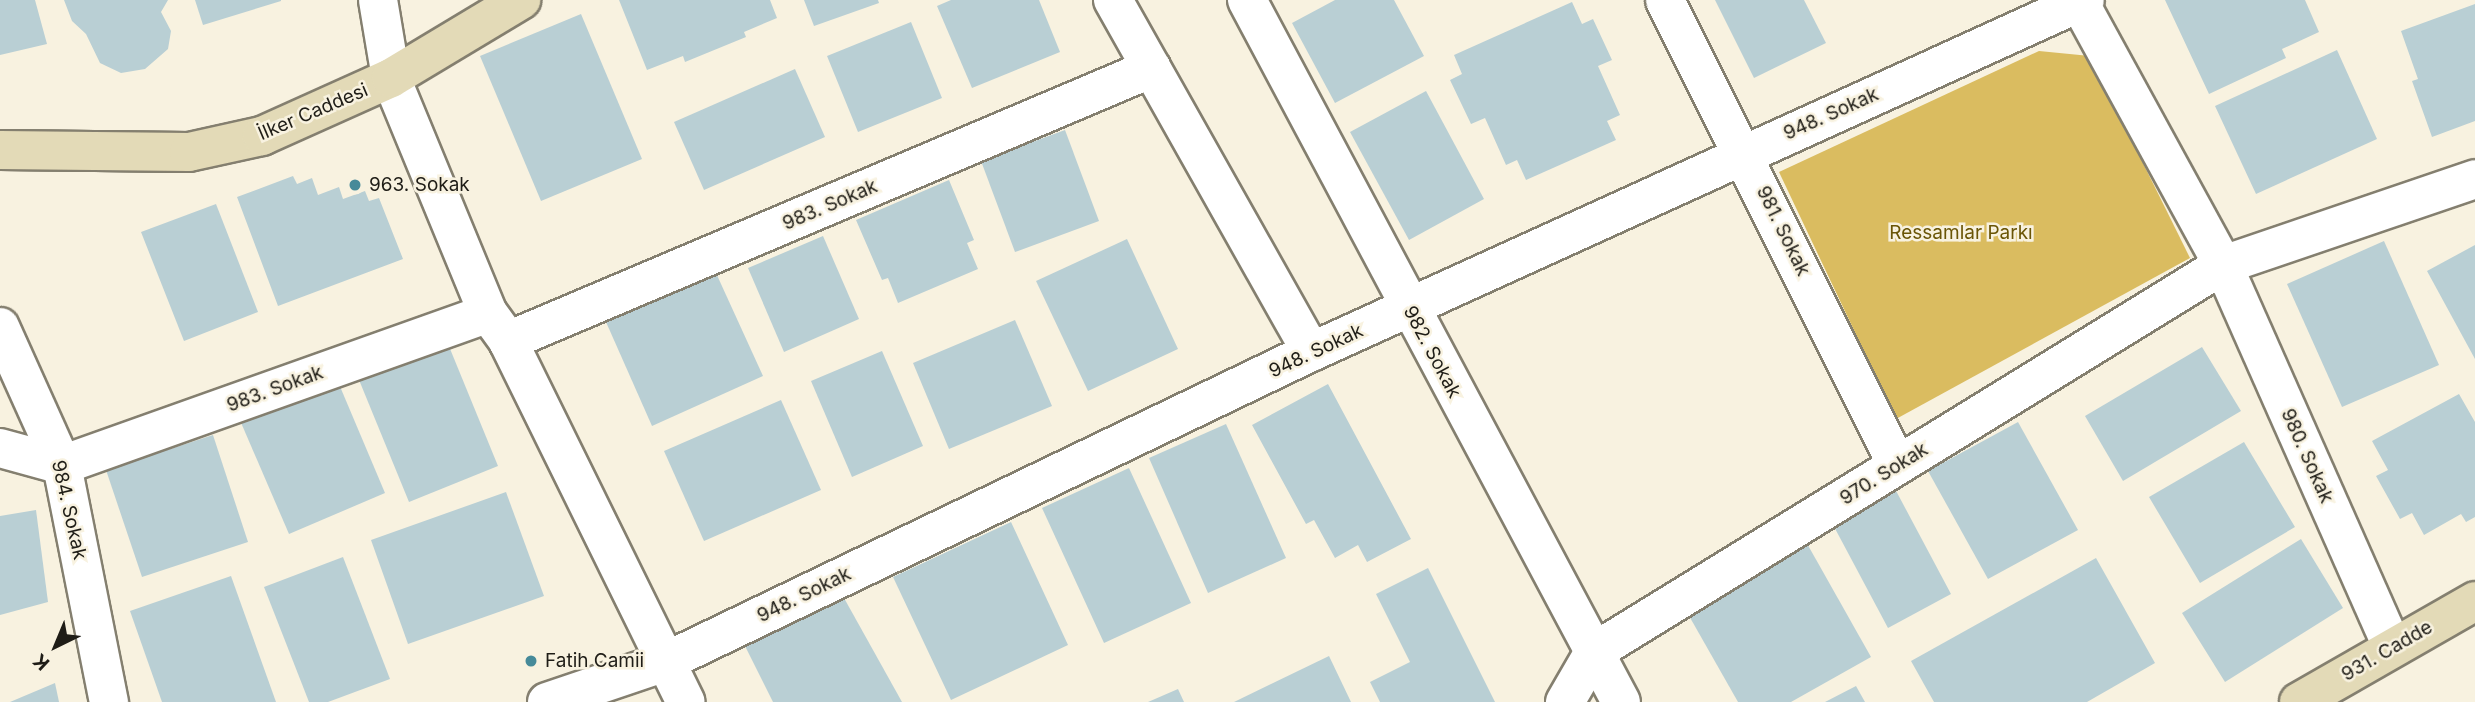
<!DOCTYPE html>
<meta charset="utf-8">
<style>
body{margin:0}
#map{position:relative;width:2475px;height:702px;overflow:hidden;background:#f8f2e0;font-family:Inter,sans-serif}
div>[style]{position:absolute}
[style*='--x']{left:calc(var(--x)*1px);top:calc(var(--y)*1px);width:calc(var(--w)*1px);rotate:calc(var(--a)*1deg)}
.green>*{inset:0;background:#dabc60}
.building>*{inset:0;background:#b9cfd4}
.roads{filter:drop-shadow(2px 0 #847f6f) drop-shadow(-2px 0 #847f6f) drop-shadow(0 2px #847f6f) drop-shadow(0 -2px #847f6f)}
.street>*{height:38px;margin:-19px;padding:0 19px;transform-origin:19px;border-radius:19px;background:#fff}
.secondary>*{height:38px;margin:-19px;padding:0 19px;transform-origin:19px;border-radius:19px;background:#e3dab7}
.dots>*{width:19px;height:19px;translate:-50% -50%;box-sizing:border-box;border:4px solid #f8f2e0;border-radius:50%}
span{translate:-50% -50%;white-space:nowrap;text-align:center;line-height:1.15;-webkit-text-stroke:5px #f8f2e0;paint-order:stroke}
.street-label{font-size:19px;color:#1f1d17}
.poi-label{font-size:19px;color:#1f1d17}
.left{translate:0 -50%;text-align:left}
.park-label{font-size:19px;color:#6a5506}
.north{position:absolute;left:21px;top:611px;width:70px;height:70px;-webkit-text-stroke:5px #f8f2e0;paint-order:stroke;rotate:223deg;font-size:19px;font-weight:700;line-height:28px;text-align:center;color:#1f1d17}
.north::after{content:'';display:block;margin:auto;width:24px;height:32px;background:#1f1d17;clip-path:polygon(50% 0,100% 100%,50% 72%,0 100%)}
</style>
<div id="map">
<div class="green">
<i style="clip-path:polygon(2039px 51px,2090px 56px,2190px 258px,1896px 419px,1779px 172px)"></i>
</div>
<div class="building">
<i style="clip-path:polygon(0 0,35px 0,47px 44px,0 55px)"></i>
<i style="clip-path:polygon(64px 0,168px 0,161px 12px,171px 31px,168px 49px,145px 69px,121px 73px,100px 63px,86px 34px,72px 21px)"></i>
<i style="clip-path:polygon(195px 0,281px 0,281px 1px,203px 25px)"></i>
<i style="clip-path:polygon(619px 0,770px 0,777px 18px,744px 32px,746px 37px,685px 62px,683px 56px,647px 70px)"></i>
<i style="clip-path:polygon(804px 0,878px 0,879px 3px,814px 26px)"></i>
<i style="clip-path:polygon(951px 0,1039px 0,1060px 52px,972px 88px,937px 6px)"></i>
<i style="clip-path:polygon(1335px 0,1394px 0,1424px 56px,1335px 103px,1292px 23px)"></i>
<i style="clip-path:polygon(1715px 0,1804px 0,1826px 43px,1754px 78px)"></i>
<i style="clip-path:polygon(2165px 0,2305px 0,2319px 32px,2282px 49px,2286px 58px,2209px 94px)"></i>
<i style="clip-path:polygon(1572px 2px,1582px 24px,1593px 19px,1612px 60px,1598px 66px,1620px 115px,1607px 121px,1616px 140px,1526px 180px,1517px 160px,1506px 165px,1485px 118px,1471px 124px,1450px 80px,1462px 74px,1454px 55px)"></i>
<i style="clip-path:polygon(2475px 4px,2475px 121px,2432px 137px,2412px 81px,2418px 79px,2401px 31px)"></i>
<i style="clip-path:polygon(581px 14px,642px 159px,541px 201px,480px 56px)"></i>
<i style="clip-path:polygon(911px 22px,942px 98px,858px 132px,827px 56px)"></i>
<i style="clip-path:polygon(2337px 50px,2377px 139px,2256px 194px,2215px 106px)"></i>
<i style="clip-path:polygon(795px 69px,825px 137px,704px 190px,674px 122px)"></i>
<i style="clip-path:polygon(1426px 91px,1484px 199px,1409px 240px,1350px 132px)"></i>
<i style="clip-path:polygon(1065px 130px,1099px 221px,1015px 252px,981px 161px)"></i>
<i style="clip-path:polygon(293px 176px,297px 184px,312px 178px,318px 195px,339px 187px,343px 199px,365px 191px,369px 201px,379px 198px,403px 259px,278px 306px,237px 197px)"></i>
<i style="clip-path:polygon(949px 180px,974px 240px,967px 243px,978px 269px,898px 303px,888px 278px,882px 280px,856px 220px)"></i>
<i style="clip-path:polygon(216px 204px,258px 312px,184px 341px,141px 232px)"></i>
<i style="clip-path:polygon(823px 236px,859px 319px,784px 352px,748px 268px)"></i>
<i style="clip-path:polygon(1127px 239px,1178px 349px,1088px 391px,1036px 281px)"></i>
<i style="clip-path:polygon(2384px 241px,2439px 365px,2342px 407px,2287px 284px)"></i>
<i style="clip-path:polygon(2475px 245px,2475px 359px,2427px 271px)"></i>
<i style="clip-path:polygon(716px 273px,763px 376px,652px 426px,606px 322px)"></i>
<i style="clip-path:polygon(1015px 320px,1052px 406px,949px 449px,913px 363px)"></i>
<i style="clip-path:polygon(446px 339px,498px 466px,409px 502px,357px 375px)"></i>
<i style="clip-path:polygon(2202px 347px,2241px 411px,2123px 481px,2085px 416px)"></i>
<i style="clip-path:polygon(882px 351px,923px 446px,852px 477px,811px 381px)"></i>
<i style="clip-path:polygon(336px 377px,385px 493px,289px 534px,239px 418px)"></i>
<i style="clip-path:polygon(1328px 384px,1411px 539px,1367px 562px,1358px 545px,1335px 558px,1314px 520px,1306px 524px,1252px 425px)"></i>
<i style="clip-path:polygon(2459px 394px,2475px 422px,2475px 517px,2466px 522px,2461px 514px,2424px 535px,2412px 513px,2400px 519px,2376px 476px,2388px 470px,2372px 441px)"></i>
<i style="clip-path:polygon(781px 400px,821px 490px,704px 541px,664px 451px)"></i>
<i style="clip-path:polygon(2018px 422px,2078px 530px,1988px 579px,1928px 471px)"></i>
<i style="clip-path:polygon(1226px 424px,1286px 558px,1208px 593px,1149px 458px)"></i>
<i style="clip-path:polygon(213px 435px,248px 542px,142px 577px,106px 470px)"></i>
<i style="clip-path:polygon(2244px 442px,2295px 527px,2200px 583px,2149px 497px)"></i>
<i style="clip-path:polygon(1129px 468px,1191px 603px,1104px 643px,1042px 508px)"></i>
<i style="clip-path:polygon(1894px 487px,1951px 594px,1888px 628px,1831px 521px)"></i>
<i style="clip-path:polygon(506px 492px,544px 596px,408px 644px,371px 540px)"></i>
<i style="clip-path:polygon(36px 510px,48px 602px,0 615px,0 516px)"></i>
<i style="clip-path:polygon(1011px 522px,1068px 645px,951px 700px,893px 577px)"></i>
<i style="clip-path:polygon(2301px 539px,2343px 608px,2225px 682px,2182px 613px)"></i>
<i style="clip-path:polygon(1805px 540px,1871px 657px,1791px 702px,1738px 702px,1684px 607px)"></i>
<i style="clip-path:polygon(343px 557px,390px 679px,328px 702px,309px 702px,264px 587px)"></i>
<i style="clip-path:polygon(2096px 558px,2155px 663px,2087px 702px,1934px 702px,1911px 661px)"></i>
<i style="clip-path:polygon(1428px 568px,1495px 702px,1380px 702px,1370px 682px,1410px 662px,1376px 594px)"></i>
<i style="clip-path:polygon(231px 576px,276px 702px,162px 702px,130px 611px)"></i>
<i style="clip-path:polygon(844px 598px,902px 702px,773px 702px,744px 644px)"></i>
<i style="clip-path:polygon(1329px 656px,1351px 702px,1234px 702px)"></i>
<i style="clip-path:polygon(55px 683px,59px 702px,10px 702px)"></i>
<i style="clip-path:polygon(1856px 686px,1865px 702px,1825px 702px)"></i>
<i style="clip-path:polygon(1178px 689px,1184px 702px,1148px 702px)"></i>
</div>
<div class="roads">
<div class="street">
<i style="--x:378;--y:0;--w:79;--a:80.5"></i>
<i style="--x:391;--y:78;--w:254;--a:67.6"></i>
<i style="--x:488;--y:313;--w:34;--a:54"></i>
<i style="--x:508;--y:341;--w:402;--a:63.8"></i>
<i style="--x:1113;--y:0;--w:404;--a:60.6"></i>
<i style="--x:1247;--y:0;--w:795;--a:61.95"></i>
<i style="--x:1665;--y:0;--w:520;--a:63.48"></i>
<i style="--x:2078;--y:0;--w:302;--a:61.3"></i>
<i style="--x:2223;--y:265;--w:418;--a:66.1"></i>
<i style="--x:0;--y:327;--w:151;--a:65.8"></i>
<i style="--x:62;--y:465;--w:242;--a:78.8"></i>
<i style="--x:508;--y:341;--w:699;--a:-22.97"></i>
<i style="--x:0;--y:448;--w:64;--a:15.3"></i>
<i style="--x:62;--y:465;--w:452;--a:-19.6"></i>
<i style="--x:547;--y:702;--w:125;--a:-18.7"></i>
<i style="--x:665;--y:662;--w:717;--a:-25.64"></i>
<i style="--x:1311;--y:352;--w:850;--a:-24.46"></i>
<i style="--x:1565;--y:702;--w:58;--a:-59.9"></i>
<i style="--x:1594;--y:652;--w:739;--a:-31.6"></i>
<i style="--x:2223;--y:265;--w:266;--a:-18.8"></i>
</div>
<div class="secondary">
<i style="--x:0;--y:150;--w:189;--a:0.6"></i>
<i style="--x:189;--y:152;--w:75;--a:-12.4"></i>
<i style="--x:262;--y:136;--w:141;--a:-24.2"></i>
<i style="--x:391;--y:78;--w:152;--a:-31"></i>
<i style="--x:2299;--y:702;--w:203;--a:-29.8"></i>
</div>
</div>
<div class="dots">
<i style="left:355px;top:185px;background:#468a99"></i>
<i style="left:531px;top:661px;background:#468a99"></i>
</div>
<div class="street-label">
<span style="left:313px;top:112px;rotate:-23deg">İlker Caddesi</span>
<span style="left:1831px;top:114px;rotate:-24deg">948. Sokak</span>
<span style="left:830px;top:205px;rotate:-23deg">983. Sokak</span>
<span style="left:1783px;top:231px;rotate:64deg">981. Sokak</span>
<span style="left:1316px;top:351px;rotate:-25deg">948. Sokak</span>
<span style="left:1432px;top:352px;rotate:62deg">982. Sokak</span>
<span style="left:275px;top:389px;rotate:-20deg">983. Sokak</span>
<span style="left:2307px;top:456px;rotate:66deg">980. Sokak</span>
<span style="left:1884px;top:474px;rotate:-32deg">970. Sokak</span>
<span style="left:69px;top:510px;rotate:77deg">984. Sokak</span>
<span style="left:804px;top:595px;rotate:-26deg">948. Sokak</span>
<span style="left:2387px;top:651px;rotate:-30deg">931. Cadde</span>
</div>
<div class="poi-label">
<span class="left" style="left:369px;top:185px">963. Sokak</span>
<span class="left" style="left:545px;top:661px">Fatih Camii</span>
</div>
<div class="park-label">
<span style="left:1961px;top:233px">Ressamlar Parkı</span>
</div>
<div class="north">K</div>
</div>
